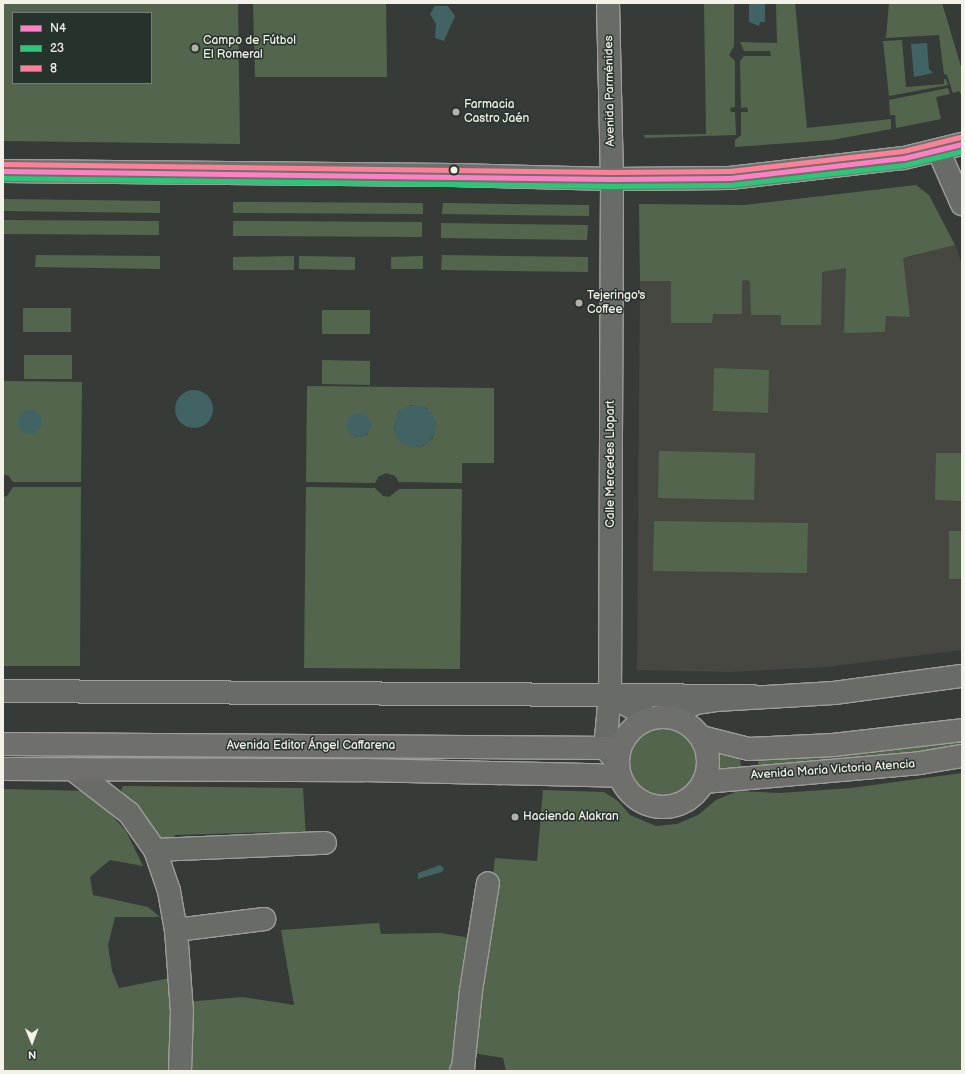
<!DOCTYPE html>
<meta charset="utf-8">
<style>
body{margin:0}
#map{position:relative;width:965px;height:1074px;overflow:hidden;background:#373b37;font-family:"Balsamiq Sans",sans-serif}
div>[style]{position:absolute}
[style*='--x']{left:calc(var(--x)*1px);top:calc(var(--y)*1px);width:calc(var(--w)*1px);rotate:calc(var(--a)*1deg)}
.built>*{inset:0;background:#454740}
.green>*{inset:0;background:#53664d}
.round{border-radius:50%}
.water>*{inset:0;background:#416363}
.roads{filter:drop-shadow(1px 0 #9d9e9b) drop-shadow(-1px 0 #9d9e9b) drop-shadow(0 1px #9d9e9b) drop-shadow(0 -1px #9d9e9b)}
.minor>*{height:22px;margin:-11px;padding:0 11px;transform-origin:11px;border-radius:11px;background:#686b66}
.major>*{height:22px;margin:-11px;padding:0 11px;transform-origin:11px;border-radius:11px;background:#6f706b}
.major>.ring{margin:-11px;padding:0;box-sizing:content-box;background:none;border:22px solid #6f706b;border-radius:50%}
.bus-1>*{height:5px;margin:-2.5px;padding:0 2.5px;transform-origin:2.5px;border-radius:2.5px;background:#ff80c5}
.bus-2>*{height:5px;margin:-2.5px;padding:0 2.5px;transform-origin:2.5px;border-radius:2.5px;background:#2dc577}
.bus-3>*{height:5px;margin:-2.5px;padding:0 2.5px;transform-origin:2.5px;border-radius:2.5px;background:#ff8098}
.dots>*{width:11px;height:11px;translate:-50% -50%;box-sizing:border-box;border:2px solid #26332d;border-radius:50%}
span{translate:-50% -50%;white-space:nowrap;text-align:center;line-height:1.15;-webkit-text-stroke:3px #26332d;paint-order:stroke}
.poi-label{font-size:12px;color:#f4f1e8}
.left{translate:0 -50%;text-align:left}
.street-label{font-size:12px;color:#f4f1e8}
.frame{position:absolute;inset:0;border:4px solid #f4f1e8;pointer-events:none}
.legend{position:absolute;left:12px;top:12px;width:140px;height:72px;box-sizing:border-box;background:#26332d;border:1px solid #787f78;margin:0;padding:5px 7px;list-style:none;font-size:12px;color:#f4f1e8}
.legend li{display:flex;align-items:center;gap:8px;height:20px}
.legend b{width:20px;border:1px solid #787f78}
.north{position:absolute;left:12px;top:1022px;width:40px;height:40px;-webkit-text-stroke:3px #26332d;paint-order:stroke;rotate:179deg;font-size:11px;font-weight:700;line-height:16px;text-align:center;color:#f4f1e8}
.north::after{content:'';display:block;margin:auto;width:14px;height:18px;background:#f4f1e8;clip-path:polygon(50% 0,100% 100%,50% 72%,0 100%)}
</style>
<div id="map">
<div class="built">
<i style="clip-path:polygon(955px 245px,962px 263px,962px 650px,827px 667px,729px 672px,637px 670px,640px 281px,671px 281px,909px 257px)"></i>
</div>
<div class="green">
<i style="clip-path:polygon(evenodd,3px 3px,238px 3px,240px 144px,3px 141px,3px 3px,13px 13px,151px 13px,151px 83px,13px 83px,13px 13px)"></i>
<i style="clip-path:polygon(253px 3px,386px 3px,387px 77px,255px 77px)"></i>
<i style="clip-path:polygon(704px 3px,734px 3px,734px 46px,729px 55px,735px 61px,735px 107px,730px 108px,731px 112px,735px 112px,736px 135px,645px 138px,644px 135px,706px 134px)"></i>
<i style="clip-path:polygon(776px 3px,795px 3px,807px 128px,891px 119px,891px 129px,832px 140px,735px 147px,735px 140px,741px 135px,741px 112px,748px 112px,747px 107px,741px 108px,740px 61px,744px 56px,771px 56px,770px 51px,744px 51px,740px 42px,777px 43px)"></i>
<i style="clip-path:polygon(889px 3px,942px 3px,962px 70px,962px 96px,959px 91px,953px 93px,947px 75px,944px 74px,939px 35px,886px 38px)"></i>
<i style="clip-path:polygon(902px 40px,906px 87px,944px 84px,944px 79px,946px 79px,948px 85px,889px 96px,883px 41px)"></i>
<i style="clip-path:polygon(948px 88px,950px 94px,936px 97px,941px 119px,896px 128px,895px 115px,890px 115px,889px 100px)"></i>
<i style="clip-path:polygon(916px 185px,929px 195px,955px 245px,903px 258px,910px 317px,886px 316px,885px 332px,844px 333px,846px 268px,822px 272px,821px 325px,781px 325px,781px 315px,751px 315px,750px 281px,746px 280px,742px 281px,742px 314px,713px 314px,712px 323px,671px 323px,671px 281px,640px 281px,639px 204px,744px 205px)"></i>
<i style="clip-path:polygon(3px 199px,160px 201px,160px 213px,3px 211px)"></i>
<i style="clip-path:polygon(233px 202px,423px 203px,423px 214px,233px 213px)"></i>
<i style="clip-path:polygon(443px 203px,589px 205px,589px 216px,442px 214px)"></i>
<i style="clip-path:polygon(3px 220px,159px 221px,159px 235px,3px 234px)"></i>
<i style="clip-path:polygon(233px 221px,422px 222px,422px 237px,233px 236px)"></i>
<i style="clip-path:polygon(441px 223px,588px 225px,587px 240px,441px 238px)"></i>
<i style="clip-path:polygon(36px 255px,160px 256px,160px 269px,35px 267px)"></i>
<i style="clip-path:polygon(442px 255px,588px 257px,588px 272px,441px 270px)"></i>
<i style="clip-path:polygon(294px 256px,294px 270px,233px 270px,233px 257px)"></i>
<i style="clip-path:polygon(299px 256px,355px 257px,355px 270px,299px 269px)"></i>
<i style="clip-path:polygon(423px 256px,423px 269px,391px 269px,391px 257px)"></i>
<i style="clip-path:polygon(23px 308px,71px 308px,71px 332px,23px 332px)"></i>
<i style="clip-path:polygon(322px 310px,370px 310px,370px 334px,322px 334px)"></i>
<i style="clip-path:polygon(24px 355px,72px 355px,72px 379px,24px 379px)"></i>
<i style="clip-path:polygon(322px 360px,370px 361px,370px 385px,322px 384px)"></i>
<i style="clip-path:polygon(714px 368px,769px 370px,768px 413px,713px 411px)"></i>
<i style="clip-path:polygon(evenodd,3px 381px,82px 382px,81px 482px,13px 482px,9px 476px,3px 474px,3px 381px,26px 411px,34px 411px,40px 416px,18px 423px,20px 416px,26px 411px)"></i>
<i style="clip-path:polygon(evenodd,307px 386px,494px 388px,494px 463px,462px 463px,462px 483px,399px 482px,395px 476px,386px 473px,378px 477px,375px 483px,306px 482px,307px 386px,411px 405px,427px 408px,436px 423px,433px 438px,423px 446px,416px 447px,400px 441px,394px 428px,398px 413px,411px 405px,307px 386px,358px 413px,368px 417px,371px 425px,367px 435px,360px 437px,356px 437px,351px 417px,358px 413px)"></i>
<i style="clip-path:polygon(659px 451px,755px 453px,754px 500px,658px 498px)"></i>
<i style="clip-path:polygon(936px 453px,962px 453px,962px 501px,935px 500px)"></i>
<i style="clip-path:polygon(13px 487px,81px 487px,80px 666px,3px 666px,3px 497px,7px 496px)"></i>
<i style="clip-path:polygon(306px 487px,375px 488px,383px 496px,389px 497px,399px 489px,462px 489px,460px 669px,304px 668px)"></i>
<i style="clip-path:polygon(654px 521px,808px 523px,807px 573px,653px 571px)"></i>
<i style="clip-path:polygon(949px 531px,962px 531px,962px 579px,949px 579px)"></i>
<i class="round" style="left:629px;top:728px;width:70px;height:70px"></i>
<i style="clip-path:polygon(962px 739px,962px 747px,924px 753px,758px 766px,758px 758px)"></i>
<i style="clip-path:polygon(718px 754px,740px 758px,741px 767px,718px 771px)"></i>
<i style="clip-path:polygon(962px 773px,962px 1071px,506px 1071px,503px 1058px,473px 1053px,495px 858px,537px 861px,543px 790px,604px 792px,618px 801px,630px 815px,656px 826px,677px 824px,698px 815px,716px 800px,738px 791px,780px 793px,851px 788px)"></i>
<i style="clip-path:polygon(123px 786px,303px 788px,306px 838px,277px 840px,269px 832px,175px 835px,172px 843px,163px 842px,126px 796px,121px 790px)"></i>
<i style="clip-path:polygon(3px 789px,90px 791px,126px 831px,143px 866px,110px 860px,90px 877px,93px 895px,148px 907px,160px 917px,115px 917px,108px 945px,112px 971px,119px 988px,170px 978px,172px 1070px,3px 1071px)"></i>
<i style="clip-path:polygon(379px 923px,381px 934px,441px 933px,476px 939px,458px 1052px,451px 1071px,186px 1071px,187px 1002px,242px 997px,294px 1005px,281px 930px)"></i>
</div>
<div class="water">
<i style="clip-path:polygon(749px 3px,765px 3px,765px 22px,760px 22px,759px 26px,749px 22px)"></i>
<i style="clip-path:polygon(435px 6px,448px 6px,455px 16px,444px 41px,435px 38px,436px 24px,430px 14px)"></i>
<i style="clip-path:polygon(927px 43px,929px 69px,933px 73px,914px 77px,911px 44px)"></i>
<i class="round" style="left:175px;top:390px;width:38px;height:38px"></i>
<i class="round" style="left:394px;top:405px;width:42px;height:42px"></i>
<i class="round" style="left:18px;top:410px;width:24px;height:24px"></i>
<i class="round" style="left:347px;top:413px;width:24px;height:24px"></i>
<i style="clip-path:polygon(440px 865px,444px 868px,442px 872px,418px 879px,418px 873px)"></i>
</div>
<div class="roads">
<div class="minor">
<i style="--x:608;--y:3;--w:176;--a:88.7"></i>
<i style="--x:612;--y:179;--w:516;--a:90.22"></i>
<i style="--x:610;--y:695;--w:53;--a:95.4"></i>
<i style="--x:605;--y:748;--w:18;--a:49"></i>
<i style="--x:939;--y:152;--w:57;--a:66.1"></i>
<i style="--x:3;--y:691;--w:749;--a:0.38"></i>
<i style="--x:611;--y:696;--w:45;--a:29.4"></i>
<i style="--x:668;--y:717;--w:30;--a:-27"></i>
<i style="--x:695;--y:703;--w:21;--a:-8"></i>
<i style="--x:716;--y:700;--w:118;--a:-3.4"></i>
<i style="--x:834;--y:693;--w:129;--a:-7.6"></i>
<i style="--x:72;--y:769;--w:72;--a:37.7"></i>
<i style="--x:129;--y:813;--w:45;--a:54.9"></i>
<i style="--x:155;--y:850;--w:170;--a:-2.4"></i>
<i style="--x:155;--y:850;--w:43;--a:71.1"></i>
<i style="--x:169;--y:891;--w:40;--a:80"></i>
<i style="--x:176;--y:930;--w:89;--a:-7.1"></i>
<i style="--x:176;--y:930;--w:81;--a:85.8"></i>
<i style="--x:182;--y:1011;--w:60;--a:91.9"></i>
<i style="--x:461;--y:1071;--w:4;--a:-56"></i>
<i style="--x:463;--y:1068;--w:77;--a:-84.1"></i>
<i style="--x:471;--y:991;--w:109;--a:-81.1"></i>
</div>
<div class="major">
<i style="--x:3;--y:171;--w:449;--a:0.5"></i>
<i style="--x:452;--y:175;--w:160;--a:1.4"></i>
<i style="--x:612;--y:179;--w:118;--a:-0.5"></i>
<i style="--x:730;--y:178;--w:175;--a:-6.6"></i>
<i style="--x:904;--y:158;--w:60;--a:-13.6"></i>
<i class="ring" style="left:618px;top:717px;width:68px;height:68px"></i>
<i style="--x:701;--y:737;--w:49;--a:14"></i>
<i style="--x:749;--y:749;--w:84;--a:-2.7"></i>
<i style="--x:833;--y:745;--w:130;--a:-6.6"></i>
<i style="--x:3;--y:744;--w:616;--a:0.37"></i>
<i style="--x:3;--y:769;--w:361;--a:0.2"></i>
<i style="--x:364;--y:770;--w:255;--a:1.3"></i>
<i style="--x:704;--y:782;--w:217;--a:-5"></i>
<i style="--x:920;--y:763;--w:43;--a:-9.5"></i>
</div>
</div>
<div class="bus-1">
<i style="--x:3;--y:171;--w:609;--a:0.75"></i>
<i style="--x:612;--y:179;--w:118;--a:-0.5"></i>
<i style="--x:730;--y:178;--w:175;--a:-6.6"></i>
<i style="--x:904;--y:158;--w:60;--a:-13.6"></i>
</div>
<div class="bus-2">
<i style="--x:3;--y:178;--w:609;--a:0.75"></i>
<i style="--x:612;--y:186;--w:118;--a:-0.5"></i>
<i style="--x:730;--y:185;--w:176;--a:-6.5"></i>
<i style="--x:905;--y:165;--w:59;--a:-13.8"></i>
</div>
<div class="bus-3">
<i style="--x:3;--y:164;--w:609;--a:0.75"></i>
<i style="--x:612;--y:172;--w:118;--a:-0.5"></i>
<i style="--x:730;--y:171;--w:174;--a:-6.6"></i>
<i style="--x:903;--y:151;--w:59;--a:-13.8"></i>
</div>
<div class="dots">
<i style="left:195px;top:48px;background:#b2b1aa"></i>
<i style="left:456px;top:112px;background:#b2b1aa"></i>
<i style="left:454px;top:170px;background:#f4f1e8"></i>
<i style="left:579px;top:303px;background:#b2b1aa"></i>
<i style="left:515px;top:817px;background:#b2b1aa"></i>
</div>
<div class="poi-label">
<span class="left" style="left:203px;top:48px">Campo de Fútbol<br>El Romeral</span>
<span class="left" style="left:464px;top:112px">Farmacia<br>Castro Jaén</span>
<span class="left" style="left:587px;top:303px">Tejeringo's<br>Coffee</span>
<span class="left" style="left:523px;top:817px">Hacienda Alakran</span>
</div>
<div class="street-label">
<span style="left:610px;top:91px;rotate:-91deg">Avenida Parménides</span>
<span style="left:611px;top:464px;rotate:-90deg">Calle Mercedes Llopart</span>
<span style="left:311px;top:746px">Avenida Editor Ángel Caffarena</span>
<span style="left:833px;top:770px;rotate:-4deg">Avenida María Victoria Atencia</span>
</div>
<div class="frame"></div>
<ul class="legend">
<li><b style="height:5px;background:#ff80c5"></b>N4</li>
<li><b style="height:5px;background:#2dc577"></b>23</li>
<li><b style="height:5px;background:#ff8098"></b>8</li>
</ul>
<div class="north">N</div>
</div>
